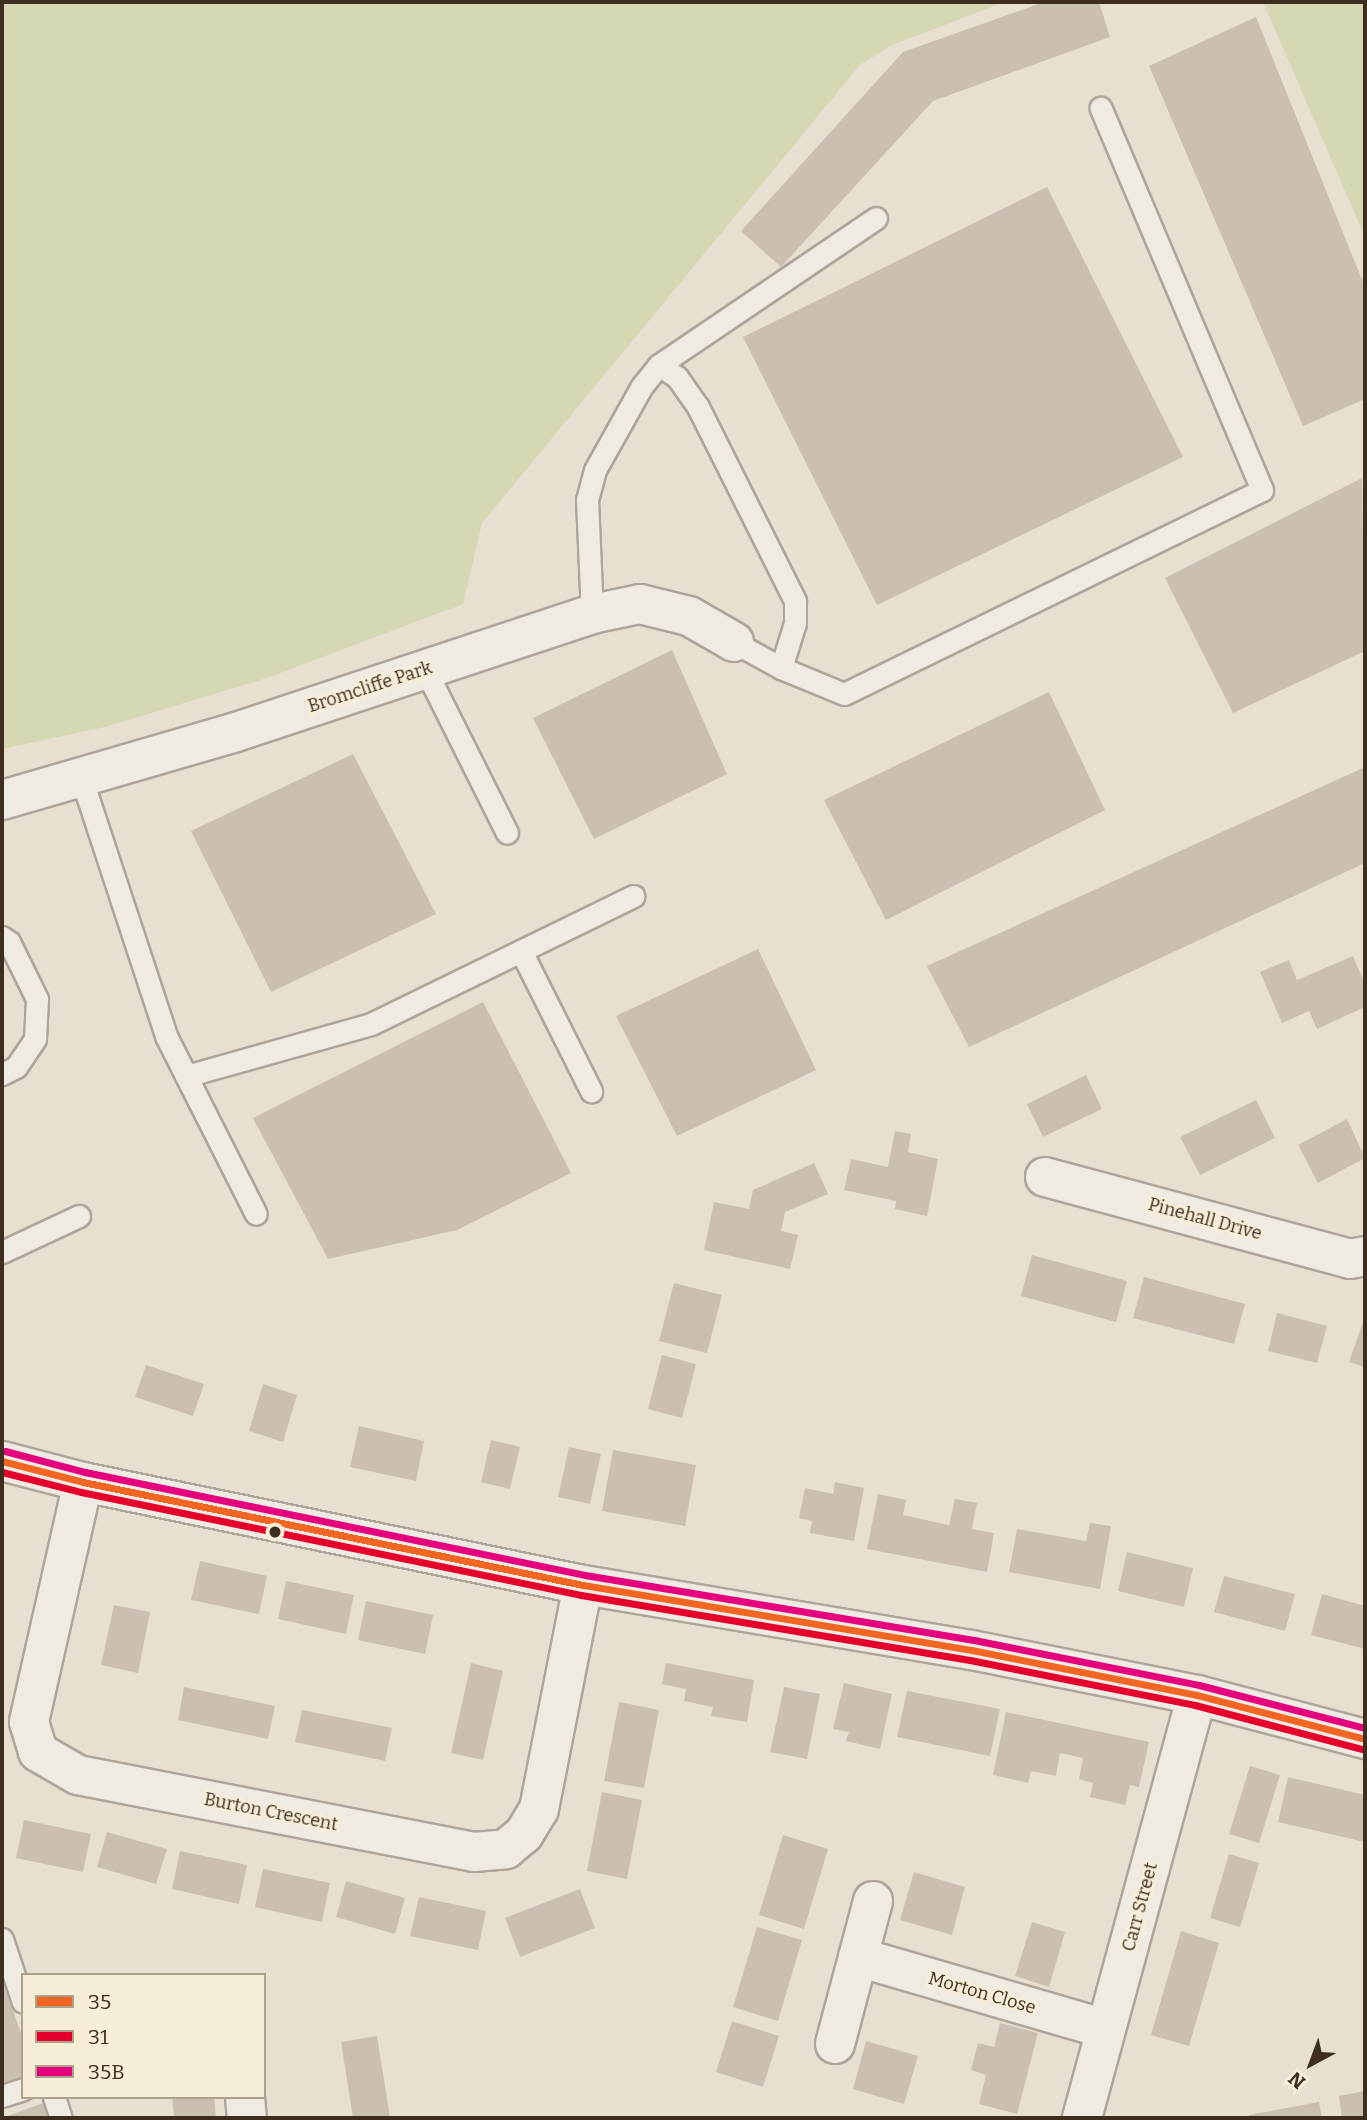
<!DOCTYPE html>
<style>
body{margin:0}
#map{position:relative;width:1367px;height:2120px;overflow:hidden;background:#e7e0d1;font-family:Bitter,serif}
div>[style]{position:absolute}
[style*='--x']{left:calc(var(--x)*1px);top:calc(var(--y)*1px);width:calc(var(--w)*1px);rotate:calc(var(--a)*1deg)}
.green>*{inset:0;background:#d6d7b3}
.building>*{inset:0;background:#cbbfb2}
.roads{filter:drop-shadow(2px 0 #ada599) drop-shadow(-2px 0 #ada599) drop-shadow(0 2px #ada599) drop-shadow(0 -2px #ada599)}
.lane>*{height:21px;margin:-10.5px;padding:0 10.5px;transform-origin:10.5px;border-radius:10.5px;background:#efebe3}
.street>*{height:38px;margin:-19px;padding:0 19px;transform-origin:19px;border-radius:19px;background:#efebe3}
.secondary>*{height:38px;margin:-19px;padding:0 19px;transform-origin:19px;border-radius:19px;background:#efebe3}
.bus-1>*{height:7px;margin:-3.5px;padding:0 3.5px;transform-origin:3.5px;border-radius:3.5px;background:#f26522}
.bus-2>*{height:7px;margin:-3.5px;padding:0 3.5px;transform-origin:3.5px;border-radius:3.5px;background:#e4002b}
.bus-3>*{height:7px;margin:-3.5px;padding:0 3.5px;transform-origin:3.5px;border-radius:3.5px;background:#e5007d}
.dots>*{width:19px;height:19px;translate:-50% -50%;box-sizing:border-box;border:4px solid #f7eed8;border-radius:50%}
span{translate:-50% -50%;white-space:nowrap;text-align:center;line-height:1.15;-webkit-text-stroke:5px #f7eed8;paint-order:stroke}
.street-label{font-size:18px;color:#3d2e20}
.frame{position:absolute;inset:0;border:4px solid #3d2e20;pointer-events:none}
.legend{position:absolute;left:21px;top:1973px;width:245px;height:126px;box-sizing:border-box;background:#f7eed8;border:2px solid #ada18e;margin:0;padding:9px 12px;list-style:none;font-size:21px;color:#3d2e20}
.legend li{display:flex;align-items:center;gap:14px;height:35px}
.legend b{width:35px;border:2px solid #ada18e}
.north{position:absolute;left:1276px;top:2029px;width:70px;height:70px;-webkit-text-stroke:5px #f7eed8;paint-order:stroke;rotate:221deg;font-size:19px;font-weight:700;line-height:28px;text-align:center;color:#3d2e20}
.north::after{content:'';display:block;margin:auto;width:24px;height:32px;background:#3d2e20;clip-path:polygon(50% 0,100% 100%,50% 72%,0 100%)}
</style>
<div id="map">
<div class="green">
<i style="clip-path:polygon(2px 2px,1005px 2px,892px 45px,860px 65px,482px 523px,463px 604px,267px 678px,105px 727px,2px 749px)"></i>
<i style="clip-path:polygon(1263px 2px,1365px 2px,1365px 237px)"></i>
</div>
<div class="building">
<i style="clip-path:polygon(1044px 2px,1099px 2px,1110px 37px,933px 101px,781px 267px,741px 231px,903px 52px)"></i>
<i style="clip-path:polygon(1256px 17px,1365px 287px,1365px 399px,1303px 426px,1149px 66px)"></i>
<i style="clip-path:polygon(1047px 187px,1183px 457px,877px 605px,743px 337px)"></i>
<i style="clip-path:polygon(1362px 478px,1365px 651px,1233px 713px,1165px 578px)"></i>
<i style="clip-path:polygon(672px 650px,727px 774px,594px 839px,533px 718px)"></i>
<i style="clip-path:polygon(1049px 692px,1105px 810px,886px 920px,824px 800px)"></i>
<i style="clip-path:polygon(353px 754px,436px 914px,271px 992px,191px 831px)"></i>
<i style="clip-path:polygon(1365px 767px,1365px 863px,969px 1047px,927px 966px)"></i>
<i style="clip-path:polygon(758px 949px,816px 1070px,677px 1136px,616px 1016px)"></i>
<i style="clip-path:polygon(1353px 956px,1365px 984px,1365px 1007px,1317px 1029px,1309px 1011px,1282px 1023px,1260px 972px,1289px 960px,1297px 980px)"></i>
<i style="clip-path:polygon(483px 1002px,571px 1173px,457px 1230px,328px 1259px,253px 1118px)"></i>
<i style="clip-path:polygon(1086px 1075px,1102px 1109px,1043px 1137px,1027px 1104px)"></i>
<i style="clip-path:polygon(1256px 1100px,1275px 1138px,1200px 1175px,1180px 1137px)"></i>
<i style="clip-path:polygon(1347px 1119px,1365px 1158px,1318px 1183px,1298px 1145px)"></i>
<i style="clip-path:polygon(895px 1131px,911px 1134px,908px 1152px,938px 1159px,927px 1216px,895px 1209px,896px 1201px,844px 1190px,851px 1159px,888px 1167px)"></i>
<i style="clip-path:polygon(814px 1163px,828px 1194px,785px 1212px,781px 1231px,798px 1235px,790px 1269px,704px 1250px,714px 1202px,749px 1209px,753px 1190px)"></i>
<i style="clip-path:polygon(1032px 1255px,1127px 1281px,1116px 1322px,1021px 1296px)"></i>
<i style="clip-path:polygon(1144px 1277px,1245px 1304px,1234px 1344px,1133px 1318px)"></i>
<i style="clip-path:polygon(674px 1283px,722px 1295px,707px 1353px,659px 1341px)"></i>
<i style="clip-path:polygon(1277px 1313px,1327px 1326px,1317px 1363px,1268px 1351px)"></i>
<i style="clip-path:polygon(1363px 1322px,1365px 1323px,1365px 1367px,1349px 1362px)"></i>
<i style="clip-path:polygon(662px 1355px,696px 1364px,682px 1418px,648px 1409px)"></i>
<i style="clip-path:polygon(146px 1365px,204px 1384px,193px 1416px,135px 1397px)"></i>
<i style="clip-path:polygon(263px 1384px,297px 1395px,283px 1442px,249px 1431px)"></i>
<i style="clip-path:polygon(359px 1426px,424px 1441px,416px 1481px,350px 1467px)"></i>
<i style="clip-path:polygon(491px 1440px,520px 1447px,510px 1489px,481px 1482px)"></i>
<i style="clip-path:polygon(569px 1447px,601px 1454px,590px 1504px,558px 1497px)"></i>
<i style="clip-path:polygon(613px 1450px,696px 1465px,685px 1526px,602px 1511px)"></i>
<i style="clip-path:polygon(835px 1482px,864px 1488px,854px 1541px,810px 1533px,812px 1521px,799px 1518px,805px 1488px,833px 1494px)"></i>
<i style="clip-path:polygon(878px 1494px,906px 1500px,903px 1515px,949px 1525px,955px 1499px,977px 1503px,972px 1529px,994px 1533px,987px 1572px,867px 1549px)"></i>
<i style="clip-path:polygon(1090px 1523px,1111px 1526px,1100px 1589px,1009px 1572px,1017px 1529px,1086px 1541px)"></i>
<i style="clip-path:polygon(1127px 1552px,1193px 1568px,1184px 1607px,1118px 1591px)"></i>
<i style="clip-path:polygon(200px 1561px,267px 1576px,259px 1614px,191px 1600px)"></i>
<i style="clip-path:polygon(1224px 1576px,1295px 1594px,1285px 1631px,1214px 1612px)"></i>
<i style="clip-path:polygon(286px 1581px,354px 1595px,346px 1634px,278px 1619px)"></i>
<i style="clip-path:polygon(1322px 1594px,1365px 1606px,1365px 1649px,1311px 1635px)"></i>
<i style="clip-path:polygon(366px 1601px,433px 1615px,425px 1654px,358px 1640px)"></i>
<i style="clip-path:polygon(114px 1605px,150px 1612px,138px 1673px,101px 1665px)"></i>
<i style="clip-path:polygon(471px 1663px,503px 1671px,483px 1760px,451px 1753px)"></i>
<i style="clip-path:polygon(666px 1663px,754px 1680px,747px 1722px,711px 1716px,713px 1707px,684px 1701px,686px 1689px,662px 1684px)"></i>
<i style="clip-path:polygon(844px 1683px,892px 1694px,880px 1749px,846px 1741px,849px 1732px,833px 1729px)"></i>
<i style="clip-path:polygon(184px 1687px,275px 1706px,268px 1739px,178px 1720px)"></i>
<i style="clip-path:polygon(784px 1687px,820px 1694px,807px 1759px,770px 1752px)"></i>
<i style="clip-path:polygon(907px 1691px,1000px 1709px,990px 1756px,897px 1737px)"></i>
<i style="clip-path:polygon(619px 1702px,659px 1710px,644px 1788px,604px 1781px)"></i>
<i style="clip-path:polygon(302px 1710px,392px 1728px,385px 1761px,295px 1742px)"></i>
<i style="clip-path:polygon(1006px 1712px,1149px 1742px,1139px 1787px,1130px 1785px,1125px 1805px,1090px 1797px,1093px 1783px,1079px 1779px,1083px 1758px,1060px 1753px,1056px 1776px,1031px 1771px,1028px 1783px,993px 1775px)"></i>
<i style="clip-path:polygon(1250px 1766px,1280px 1775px,1259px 1843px,1229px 1834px)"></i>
<i style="clip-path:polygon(1288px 1777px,1365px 1795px,1365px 1842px,1278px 1822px)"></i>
<i style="clip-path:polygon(602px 1792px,642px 1800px,627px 1879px,587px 1871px)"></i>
<i style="clip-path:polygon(24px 1820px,91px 1834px,83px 1872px,16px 1858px)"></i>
<i style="clip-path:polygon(107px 1832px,167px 1849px,156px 1884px,97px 1867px)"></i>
<i style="clip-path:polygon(783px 1835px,828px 1849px,804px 1929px,759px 1915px)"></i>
<i style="clip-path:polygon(180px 1851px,247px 1865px,239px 1904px,172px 1889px)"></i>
<i style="clip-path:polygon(1229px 1854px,1259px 1863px,1240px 1927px,1210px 1918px)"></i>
<i style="clip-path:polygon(263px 1869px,330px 1883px,322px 1922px,255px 1907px)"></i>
<i style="clip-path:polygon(914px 1872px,965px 1887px,952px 1935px,900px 1920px)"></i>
<i style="clip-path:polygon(346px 1881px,405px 1898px,395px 1934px,336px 1917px)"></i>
<i style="clip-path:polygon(580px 1889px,595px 1928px,520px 1957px,505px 1918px)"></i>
<i style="clip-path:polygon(419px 1897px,486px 1911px,478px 1950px,410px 1936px)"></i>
<i style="clip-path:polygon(1032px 1922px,1065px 1932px,1049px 1987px,1015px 1976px)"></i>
<i style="clip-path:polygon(757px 1927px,802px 1940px,778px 2021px,733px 2007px)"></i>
<i style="clip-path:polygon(1181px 1931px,1219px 1943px,1189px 2046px,1151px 2035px)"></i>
<i style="clip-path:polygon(2px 1981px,23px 2038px,23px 2077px,2px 2084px)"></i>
<i style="clip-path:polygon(732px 2021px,779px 2036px,763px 2087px,716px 2072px)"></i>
<i style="clip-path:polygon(1000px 2023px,1038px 2033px,1017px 2114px,979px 2104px,986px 2075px,971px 2070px,978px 2043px,994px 2047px)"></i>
<i style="clip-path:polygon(377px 2036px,390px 2117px,353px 2118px,341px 2042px)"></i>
<i style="clip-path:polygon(866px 2041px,918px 2056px,904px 2104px,853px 2089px)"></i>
<i style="clip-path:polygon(1365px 2091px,1365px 2118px,1342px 2118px,1339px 2096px)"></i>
<i style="clip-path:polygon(172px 2097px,214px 2097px,216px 2118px,174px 2118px)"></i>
<i style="clip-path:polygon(1319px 2102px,1322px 2118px,1249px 2118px,1249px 2115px)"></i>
<i style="clip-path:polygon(43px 2103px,48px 2118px,2px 2118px)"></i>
</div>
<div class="roads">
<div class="lane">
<i style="--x:659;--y:365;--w:22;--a:34"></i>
<i style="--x:677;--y:377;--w:37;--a:55"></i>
<i style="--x:698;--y:407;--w:217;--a:63.4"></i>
<i style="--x:795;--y:601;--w:22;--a:90"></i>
<i style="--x:795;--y:623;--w:47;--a:107.3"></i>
<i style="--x:592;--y:614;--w:114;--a:-92.5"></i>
<i style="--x:587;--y:500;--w:31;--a:-75"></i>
<i style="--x:595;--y:470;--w:96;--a:-60.8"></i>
<i style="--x:642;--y:386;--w:27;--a:-51"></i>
<i style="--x:659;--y:365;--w:262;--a:-34.1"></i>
<i style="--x:734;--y:642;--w:54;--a:29"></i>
<i style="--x:781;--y:668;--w:68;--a:22.4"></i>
<i style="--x:844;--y:694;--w:465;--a:-26"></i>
<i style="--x:1262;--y:490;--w:415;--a:-112.9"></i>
<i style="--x:425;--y:669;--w:183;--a:63.4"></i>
<i style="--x:81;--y:777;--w:273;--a:71.8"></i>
<i style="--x:166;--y:1036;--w:199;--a:63.2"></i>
<i style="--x:2;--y:937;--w:9;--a:36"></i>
<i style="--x:9;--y:942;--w:64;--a:63.8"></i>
<i style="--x:37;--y:999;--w:40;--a:92.9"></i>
<i style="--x:35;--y:1039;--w:34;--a:124"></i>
<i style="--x:16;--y:1067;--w:16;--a:153"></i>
<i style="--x:521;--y:951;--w:157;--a:63.4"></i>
<i style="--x:186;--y:1076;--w:192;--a:-15.7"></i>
<i style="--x:371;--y:1024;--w:292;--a:-26"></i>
<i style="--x:2;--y:1252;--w:85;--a:-25.1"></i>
<i style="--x:2;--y:1939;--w:66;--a:71.6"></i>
<i style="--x:2;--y:2096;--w:22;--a:-18"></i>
<i style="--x:54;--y:2097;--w:22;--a:72"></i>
</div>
<div class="street">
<i style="--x:2;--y:800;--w:241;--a:-16.2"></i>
<i style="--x:233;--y:733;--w:378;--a:-18.3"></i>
<i style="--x:592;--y:614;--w:49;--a:-11.8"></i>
<i style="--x:640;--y:604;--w:50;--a:13.8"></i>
<i style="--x:689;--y:616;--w:52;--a:30"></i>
<i style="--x:1045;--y:1177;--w:316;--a:15"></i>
<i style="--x:1350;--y:1259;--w:15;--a:-11"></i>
<i style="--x:83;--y:1482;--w:246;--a:102.7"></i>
<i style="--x:29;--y:1722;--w:31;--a:73"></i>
<i style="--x:38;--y:1752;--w:46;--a:29.9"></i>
<i style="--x:78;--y:1775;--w:403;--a:11"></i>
<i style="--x:474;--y:1852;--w:32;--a:-5"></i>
<i style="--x:506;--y:1849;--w:23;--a:-40"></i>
<i style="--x:524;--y:1834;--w:29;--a:-59"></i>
<i style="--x:539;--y:1809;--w:228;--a:-78.9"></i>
<i style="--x:858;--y:1957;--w:258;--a:16.2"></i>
<i style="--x:835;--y:2044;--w:148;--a:-75.1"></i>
<i style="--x:245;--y:2097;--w:21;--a:85"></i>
<i style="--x:1082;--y:2118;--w:438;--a:-74.8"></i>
</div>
<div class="secondary">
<i style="--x:2;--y:1461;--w:84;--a:14.5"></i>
<i style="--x:83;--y:1482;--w:510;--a:11.64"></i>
<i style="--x:583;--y:1585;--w:394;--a:9.5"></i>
<i style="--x:972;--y:1650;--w:229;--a:11.3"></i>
<i style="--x:1197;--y:1695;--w:174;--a:14.7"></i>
</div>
</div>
<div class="bus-1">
<i style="--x:2;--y:1461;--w:84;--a:14.5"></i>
<i style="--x:83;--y:1482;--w:510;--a:11.64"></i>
<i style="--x:583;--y:1585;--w:394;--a:9.5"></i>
<i style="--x:972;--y:1650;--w:229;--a:11.3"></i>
<i style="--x:1197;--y:1695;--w:174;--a:14.7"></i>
</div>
<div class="bus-2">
<i style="--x:2;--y:1472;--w:81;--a:14.2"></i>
<i style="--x:81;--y:1492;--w:510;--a:11.64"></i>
<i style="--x:581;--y:1595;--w:394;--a:9.5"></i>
<i style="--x:970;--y:1660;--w:229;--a:11.3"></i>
<i style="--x:1195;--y:1705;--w:173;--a:14.8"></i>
</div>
<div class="bus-3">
<i style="--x:5;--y:1451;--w:83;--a:14.7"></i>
<i style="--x:85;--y:1472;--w:510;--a:11.64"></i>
<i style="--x:585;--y:1575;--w:394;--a:9.5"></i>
<i style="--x:974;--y:1640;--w:229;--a:11.3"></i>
<i style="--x:1199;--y:1685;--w:171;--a:14.5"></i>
</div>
<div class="dots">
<i style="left:275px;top:1532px;background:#3d2e20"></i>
</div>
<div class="street-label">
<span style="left:370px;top:687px;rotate:-18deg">Bromcliffe Park</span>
<span style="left:1205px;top:1219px;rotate:15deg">Pinehall Drive</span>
<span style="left:271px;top:1812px;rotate:11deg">Burton Crescent</span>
<span style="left:1140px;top:1907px;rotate:-75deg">Carr Street</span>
<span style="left:982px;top:1993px;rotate:16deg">Morton Close</span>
</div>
<div class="frame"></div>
<ul class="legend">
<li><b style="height:9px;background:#f26522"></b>35</li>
<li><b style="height:9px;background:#e4002b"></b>31</li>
<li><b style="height:9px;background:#e5007d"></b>35B</li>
</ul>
<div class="north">N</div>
</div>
